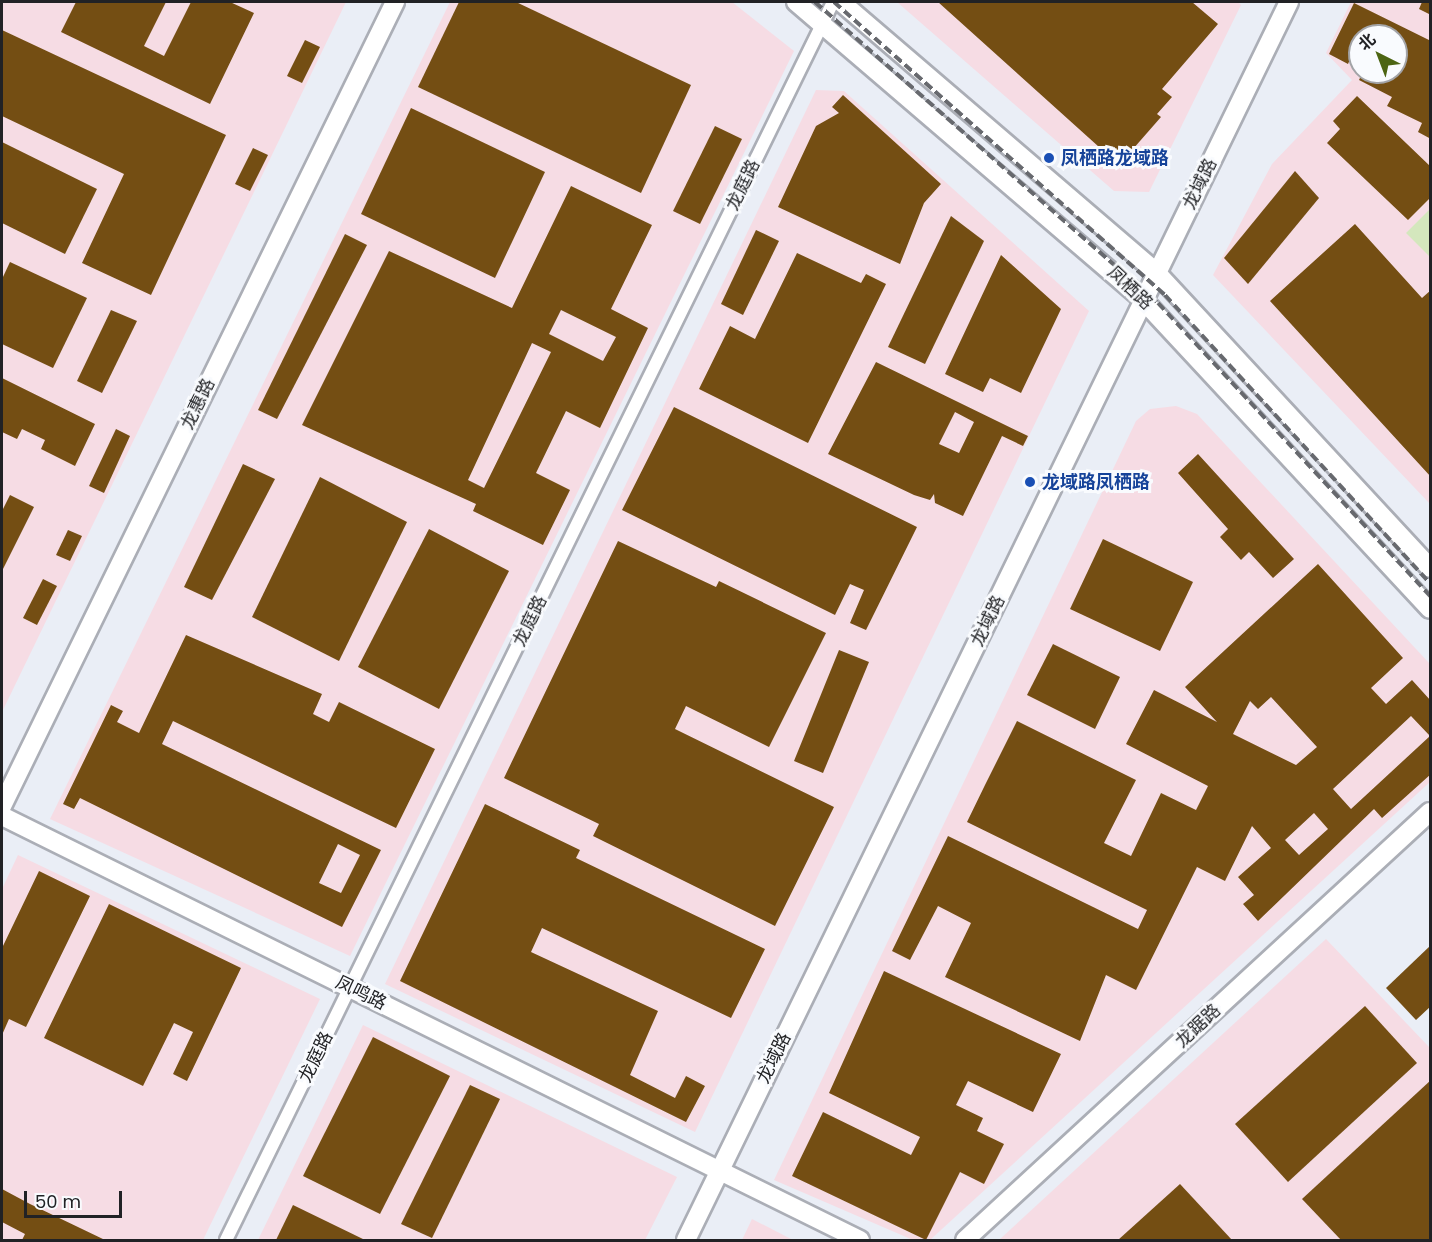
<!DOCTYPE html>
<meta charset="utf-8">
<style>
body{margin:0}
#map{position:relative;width:1432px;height:1242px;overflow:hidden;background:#eaeef6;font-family:Poppins,"Noto Sans SC",sans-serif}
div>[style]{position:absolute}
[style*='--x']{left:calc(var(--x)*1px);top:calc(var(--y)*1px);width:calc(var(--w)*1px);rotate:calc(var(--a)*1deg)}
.industrial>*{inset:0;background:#f6dce4}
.green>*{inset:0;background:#d4e7bd}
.building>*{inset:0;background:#744e13}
.roads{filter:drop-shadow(2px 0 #abaeb6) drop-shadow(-2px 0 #abaeb6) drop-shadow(0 2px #abaeb6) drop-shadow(0 -2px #abaeb6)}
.street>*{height:12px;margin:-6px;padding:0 6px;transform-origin:6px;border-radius:6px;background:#fff}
.secondary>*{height:18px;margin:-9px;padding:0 9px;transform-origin:9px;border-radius:9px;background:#fff}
.rail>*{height:4px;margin-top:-2px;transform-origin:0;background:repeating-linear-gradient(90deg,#67696e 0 9px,transparent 0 13.5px)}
.dots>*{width:16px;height:16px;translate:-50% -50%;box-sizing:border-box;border:3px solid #f9fbfe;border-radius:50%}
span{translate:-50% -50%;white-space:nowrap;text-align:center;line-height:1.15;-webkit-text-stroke:6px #f9fbfe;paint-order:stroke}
.transit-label{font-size:18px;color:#164399;font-weight:700}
.left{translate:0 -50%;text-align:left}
.street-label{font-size:18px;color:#212225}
.frame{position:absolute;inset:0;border:3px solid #212225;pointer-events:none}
.north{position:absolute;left:1348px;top:24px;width:60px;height:60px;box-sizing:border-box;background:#f9fbfe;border:2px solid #a3a4a7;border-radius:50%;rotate:318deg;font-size:16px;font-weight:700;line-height:24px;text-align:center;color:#212225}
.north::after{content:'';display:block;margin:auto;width:21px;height:27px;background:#4d6513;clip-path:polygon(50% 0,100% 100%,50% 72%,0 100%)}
.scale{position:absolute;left:24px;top:1191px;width:98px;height:27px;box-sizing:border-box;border:3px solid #212225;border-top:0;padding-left:8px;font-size:18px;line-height:21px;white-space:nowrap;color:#212225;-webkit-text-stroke:4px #f9fbfe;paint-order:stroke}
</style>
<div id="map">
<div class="industrial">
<i style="clip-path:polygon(2px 2px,346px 2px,2px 712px)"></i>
<i style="clip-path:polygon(450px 2px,732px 2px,794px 51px,350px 956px,50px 819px)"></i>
<i style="clip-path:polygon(897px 2px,1238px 2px,1241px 5px,1149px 192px,1114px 191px)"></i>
<i style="clip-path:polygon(evenodd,1351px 2px,1430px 2px,1430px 504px,1213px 275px,1272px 164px,1352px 80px,1326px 53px,1351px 2px,1360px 36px,1396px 36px,1396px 72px,1360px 72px,1360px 36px)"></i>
<i style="clip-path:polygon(816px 90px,844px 91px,1089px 311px,695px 1132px,385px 984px)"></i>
<i style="clip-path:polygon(1176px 406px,1197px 414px,1430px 664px,1430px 782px,930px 1240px,913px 1240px,774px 1180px,1136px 421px,1150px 409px)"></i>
<i style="clip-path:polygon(18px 855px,320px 999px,203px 1240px,2px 1240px,2px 889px)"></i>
<i style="clip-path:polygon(1326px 939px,1430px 1048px,1430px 1240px,999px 1240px)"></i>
<i style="clip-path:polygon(363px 1025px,677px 1177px,645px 1240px,258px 1240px)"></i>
<i style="clip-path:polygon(752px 1219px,793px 1240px,742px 1240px)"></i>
</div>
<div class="green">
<i style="clip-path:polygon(1430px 209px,1430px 257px,1406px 233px)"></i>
</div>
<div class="building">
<i style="clip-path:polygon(76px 2px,166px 2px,144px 46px,164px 56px,191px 2px,230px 2px,254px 13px,210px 104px,61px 32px)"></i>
<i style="clip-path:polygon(459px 2px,516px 2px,691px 85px,641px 193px,418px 87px)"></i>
<i style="clip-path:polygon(938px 2px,1192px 2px,1218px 24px,1162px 89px,1172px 97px,1157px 114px,1161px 117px,1119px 165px)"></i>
<i style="clip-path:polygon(1422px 2px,1431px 2px,1431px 15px,1419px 9px)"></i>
<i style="clip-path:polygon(1354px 3px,1431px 41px,1431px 139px,1418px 132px,1422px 123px,1387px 106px,1392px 97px,1359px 80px,1363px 72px,1396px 72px,1396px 36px,1360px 36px,1348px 64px,1329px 54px)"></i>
<i style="clip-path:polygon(2px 30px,226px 135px,151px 295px,82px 263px,124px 174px,2px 116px)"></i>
<i style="clip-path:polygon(305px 40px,320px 47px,302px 83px,287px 76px)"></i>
<i style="clip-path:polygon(843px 95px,941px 184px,924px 203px,900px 264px,778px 207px,816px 126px,839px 113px,832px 107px)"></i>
<i style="clip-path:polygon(1357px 96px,1431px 167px,1431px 197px,1408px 220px,1327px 143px,1340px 129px,1333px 121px)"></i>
<i style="clip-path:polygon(411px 108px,545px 172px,495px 278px,361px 214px)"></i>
<i style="clip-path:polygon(715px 126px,742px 139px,700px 224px,673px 211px)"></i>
<i style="clip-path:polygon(2px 142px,97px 189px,65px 254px,2px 223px)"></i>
<i style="clip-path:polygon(253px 148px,268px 155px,250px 191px,235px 184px)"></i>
<i style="clip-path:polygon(1295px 171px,1319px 198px,1248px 284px,1224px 258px)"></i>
<i style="clip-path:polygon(evenodd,571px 186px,652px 225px,611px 309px,648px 328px,600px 428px,566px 411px,536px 473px,570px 490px,543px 545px,473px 511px,476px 504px,302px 425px,389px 251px,512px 308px,571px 186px,561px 310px,616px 337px,603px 361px,549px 334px,561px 310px,571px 186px,532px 343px,551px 352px,484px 488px,468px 480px,532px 343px)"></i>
<i style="clip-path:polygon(951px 216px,984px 241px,925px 364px,888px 347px)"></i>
<i style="clip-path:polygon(1355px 224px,1422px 298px,1431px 290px,1431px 477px,1270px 301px)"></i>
<i style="clip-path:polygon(756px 230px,779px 241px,743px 315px,721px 304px)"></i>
<i style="clip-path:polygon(345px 234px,367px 245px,277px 419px,258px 410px)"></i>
<i style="clip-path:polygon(797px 253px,861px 283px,866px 274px,886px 284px,808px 443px,699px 389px,730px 326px,755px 339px)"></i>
<i style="clip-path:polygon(1001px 255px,1061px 309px,1021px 393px,990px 378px,983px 392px,945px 374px)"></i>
<i style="clip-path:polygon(10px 262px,87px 298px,53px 368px,2px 344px,2px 279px)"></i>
<i style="clip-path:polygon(111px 310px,137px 321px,102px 393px,77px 381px)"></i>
<i style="clip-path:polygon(evenodd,876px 362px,1028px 436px,1023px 446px,1002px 436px,963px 516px,935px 503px,934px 494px,930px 500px,914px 495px,828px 454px,876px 362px,955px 412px,974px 422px,959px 453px,939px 444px,955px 412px)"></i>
<i style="clip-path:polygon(2px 378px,95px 424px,75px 466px,41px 449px,45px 440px,22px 429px,17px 439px,2px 432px)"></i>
<i style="clip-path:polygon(674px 407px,917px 527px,866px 630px,850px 623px,864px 590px,850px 584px,835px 615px,622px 510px)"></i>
<i style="clip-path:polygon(116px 429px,130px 436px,104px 493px,89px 486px)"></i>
<i style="clip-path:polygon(1198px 454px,1294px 559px,1273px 578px,1249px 552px,1241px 560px,1220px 537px,1228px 529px,1178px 473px)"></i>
<i style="clip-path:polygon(243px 464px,275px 479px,212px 600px,184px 587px)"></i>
<i style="clip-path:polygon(320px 477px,407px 522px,339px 661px,252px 617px)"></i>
<i style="clip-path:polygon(10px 495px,34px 507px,2px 571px,2px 511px)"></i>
<i style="clip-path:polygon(429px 529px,509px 571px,439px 709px,358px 667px)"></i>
<i style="clip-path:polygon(68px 530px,82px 536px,70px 561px,56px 555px)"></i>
<i style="clip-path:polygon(1103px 539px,1193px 582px,1160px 651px,1070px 609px)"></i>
<i style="clip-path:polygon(618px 541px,716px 587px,719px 581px,826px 633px,769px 747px,686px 706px,675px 729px,834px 807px,775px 926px,593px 836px,599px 824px,504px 778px)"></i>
<i style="clip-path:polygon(evenodd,1318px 564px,1403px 658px,1371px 688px,1386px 704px,1412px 680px,1431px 701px,1431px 774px,1382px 818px,1374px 809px,1258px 921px,1243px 904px,1254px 895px,1238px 877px,1271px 848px,1252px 826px,1225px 881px,1197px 867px,1136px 990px,1106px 975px,1080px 1041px,945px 977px,971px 923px,938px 906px,910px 960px,892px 951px,948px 836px,1138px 929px,1147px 910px,967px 822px,985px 785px,1017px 721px,1136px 780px,1104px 843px,1131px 856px,1161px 793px,1196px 810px,1208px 786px,1126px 744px,1154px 690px,1217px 722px,1185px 687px,1318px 564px,1271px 697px,1317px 747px,1296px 765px,1233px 734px,1250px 701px,1258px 709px,1271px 697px,1318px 564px,1411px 716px,1430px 736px,1351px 809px,1333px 789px,1411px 716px,1318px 564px,1314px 813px,1328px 829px,1299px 855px,1285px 840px,1314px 813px)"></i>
<i style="clip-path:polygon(43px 579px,57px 586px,37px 625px,23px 618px)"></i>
<i style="clip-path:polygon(evenodd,186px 635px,322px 694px,313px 714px,329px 722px,339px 702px,435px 749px,396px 828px,173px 721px,162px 744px,381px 850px,342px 927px,80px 798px,74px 809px,63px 804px,111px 705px,123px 711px,117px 722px,139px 733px,186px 635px,338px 844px,360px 855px,341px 893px,319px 883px,338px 844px)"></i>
<i style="clip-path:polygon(1053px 644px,1120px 677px,1095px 729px,1027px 695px)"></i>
<i style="clip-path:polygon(839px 650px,869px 662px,823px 773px,794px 761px)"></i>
<i style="clip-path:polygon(485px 804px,580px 850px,576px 858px,765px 949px,731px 1018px,542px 928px,531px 952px,658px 1011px,630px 1075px,675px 1098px,686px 1076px,705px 1086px,686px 1122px,400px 981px)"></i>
<i style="clip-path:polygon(39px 871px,90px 896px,26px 1027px,9px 1019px,2px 1035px,2px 948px)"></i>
<i style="clip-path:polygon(109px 904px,241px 968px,187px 1081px,173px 1074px,193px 1032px,174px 1023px,143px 1086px,44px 1038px)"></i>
<i style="clip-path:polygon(1431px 945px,1431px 1006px,1416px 1020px,1386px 988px)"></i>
<i style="clip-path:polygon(884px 971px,1061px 1054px,1033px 1112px,968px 1081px,956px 1105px,983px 1118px,977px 1131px,1004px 1144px,984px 1184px,960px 1172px,926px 1240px,792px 1176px,823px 1112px,911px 1155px,920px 1137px,829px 1093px)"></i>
<i style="clip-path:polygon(1365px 1006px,1417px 1063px,1288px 1182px,1235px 1124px)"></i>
<i style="clip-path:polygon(373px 1037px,450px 1076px,380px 1214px,303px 1176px)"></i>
<i style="clip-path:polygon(1431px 1080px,1431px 1240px,1341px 1240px,1302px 1199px)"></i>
<i style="clip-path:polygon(470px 1085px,500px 1099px,432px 1238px,401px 1224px)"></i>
<i style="clip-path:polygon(1180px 1184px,1232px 1240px,1118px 1240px)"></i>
<i style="clip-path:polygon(2px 1189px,30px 1204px,105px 1240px,22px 1240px,25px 1234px,2px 1222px)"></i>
<i style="clip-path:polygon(293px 1205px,365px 1240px,276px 1240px)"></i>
</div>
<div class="roads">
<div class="street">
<i style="--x:226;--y:1240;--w:1379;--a:-63.88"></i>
</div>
<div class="secondary">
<i style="--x:796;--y:2;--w:456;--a:40.6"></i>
<i style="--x:1142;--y:299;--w:423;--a:47.1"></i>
<i style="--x:841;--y:2;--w:415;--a:40.6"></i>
<i style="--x:1156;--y:272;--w:403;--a:47.2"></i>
<i style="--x:2;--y:806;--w:895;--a:-63.95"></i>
<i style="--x:2;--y:816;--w:957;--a:26.3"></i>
<i style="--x:686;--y:1240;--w:1377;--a:-64.03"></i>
<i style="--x:965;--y:1240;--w:632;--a:-42.63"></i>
</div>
</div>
<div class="rail">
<i style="--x:815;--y:2;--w:456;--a:41.3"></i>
<i style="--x:1158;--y:303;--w:400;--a:47.1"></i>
<i style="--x:834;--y:2;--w:442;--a:41.5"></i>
<i style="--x:1165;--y:295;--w:391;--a:47.4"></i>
</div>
<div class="dots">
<i style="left:1049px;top:158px;background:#1a4fb4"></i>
<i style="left:1030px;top:482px;background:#1a4fb4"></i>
</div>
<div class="transit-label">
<span class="left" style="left:1061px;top:158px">凤栖路龙域路</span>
<span class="left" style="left:1042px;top:482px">龙域路凤栖路</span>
</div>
<div class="street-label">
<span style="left:1200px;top:184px;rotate:-64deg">龙域路</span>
<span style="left:743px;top:185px;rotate:-64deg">龙庭路</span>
<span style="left:1130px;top:288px;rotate:43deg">凤栖路</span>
<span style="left:198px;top:404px;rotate:-64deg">龙惠路</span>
<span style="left:530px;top:621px;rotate:-64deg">龙庭路</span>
<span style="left:988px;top:621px;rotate:-64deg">龙域路</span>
<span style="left:361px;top:993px;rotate:26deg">凤鸣路</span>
<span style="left:1198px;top:1026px;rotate:-43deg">龙踞路</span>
<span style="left:316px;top:1057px;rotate:-64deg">龙庭路</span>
<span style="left:774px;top:1058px;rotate:-64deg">龙域路</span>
</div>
<div class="frame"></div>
<div class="north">北</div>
<div class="scale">50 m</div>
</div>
